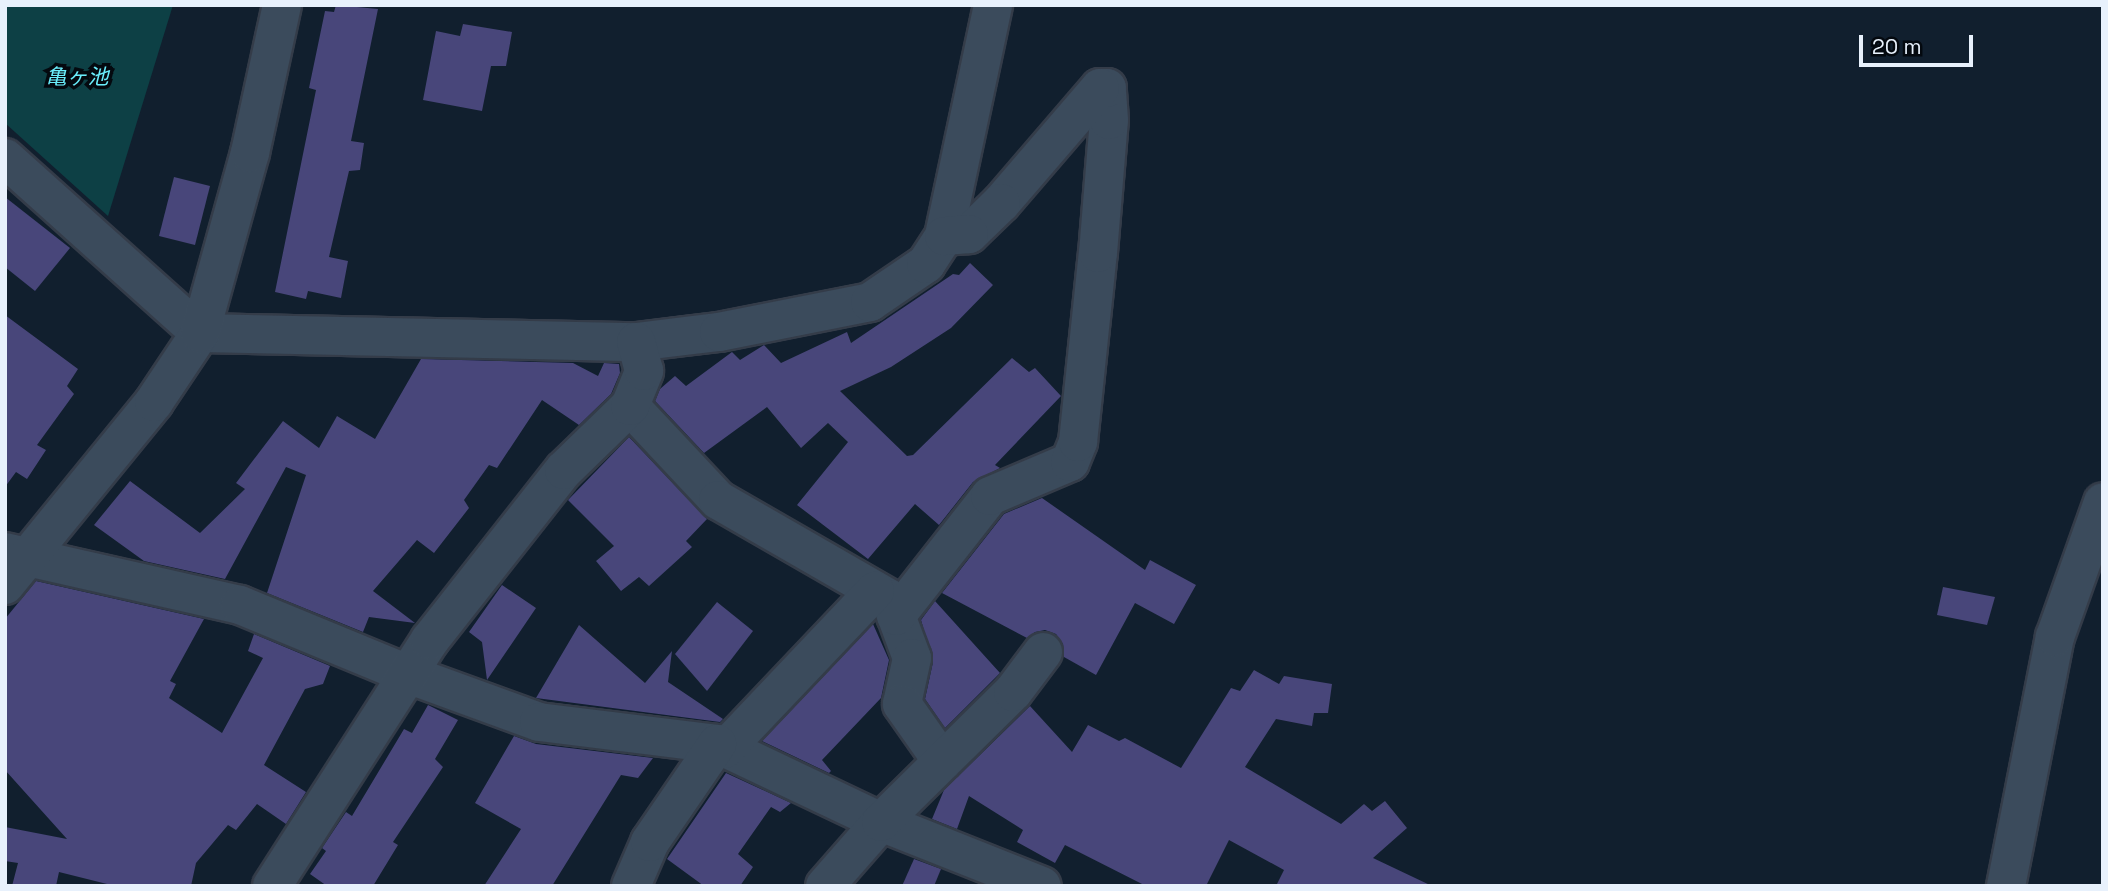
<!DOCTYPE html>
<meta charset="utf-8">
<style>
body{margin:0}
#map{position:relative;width:2108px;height:891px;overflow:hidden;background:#111f2e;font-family:"Space Grotesk","Noto Sans JP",sans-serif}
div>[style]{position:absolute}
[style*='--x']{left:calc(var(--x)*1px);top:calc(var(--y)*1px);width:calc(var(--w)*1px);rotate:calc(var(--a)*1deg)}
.water>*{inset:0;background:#0d4045}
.building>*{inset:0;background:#48467a}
.roads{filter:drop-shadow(2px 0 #343c49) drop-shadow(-2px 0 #343c49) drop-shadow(0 2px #343c49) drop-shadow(0 -2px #343c49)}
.minor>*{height:38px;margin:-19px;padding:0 19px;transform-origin:19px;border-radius:19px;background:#3b4b5c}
span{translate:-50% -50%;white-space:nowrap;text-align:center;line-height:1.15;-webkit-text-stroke:7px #04090f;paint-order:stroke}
.water-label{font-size:21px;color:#6aeefc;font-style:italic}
.frame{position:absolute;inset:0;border:7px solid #e8f1fc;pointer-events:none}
.scale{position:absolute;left:1859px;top:35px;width:114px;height:32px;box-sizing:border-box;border:4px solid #e8f1fc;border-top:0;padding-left:9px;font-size:21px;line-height:24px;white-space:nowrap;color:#e8f1fc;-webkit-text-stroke:5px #04090f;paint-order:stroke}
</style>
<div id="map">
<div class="water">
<i style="clip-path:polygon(5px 5px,173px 5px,108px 216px,5px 123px)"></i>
</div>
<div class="building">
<i style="clip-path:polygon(336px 5px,378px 9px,351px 141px,364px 143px,360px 170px,349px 171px,329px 257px,348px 261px,341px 298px,308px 291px,306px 299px,275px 292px,316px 90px,309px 88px,325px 11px,334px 12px)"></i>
<i style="clip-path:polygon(463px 24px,512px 32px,506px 66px,491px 66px,482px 111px,423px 100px,436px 31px,460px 36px)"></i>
<i style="clip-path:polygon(174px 177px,210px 186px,195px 245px,159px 236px)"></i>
<i style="clip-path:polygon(5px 197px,70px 248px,35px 291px,5px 267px)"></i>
<i style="clip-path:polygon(970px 263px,993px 285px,951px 328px,891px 367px,840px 391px,907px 456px,913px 455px,1012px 358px,1029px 372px,1035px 368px,1061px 396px,995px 465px,1000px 468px,973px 482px,939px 525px,915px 504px,868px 559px,797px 505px,848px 442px,828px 423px,801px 448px,767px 407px,704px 453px,655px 401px,660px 389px,675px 376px,686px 386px,732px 352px,740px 360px,764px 345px,781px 363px,847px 332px,851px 343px,953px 274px,959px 275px)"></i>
<i style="clip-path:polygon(5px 315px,78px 369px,67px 386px,74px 394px,37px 445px,46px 450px,27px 479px,16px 472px,5px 487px)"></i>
<i style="clip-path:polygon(421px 359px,573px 363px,598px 376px,604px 363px,619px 364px,620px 373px,611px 394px,579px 425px,542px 400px,497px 468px,489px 465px,464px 500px,469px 508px,434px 553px,417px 540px,373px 591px,415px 623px,369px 617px,363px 632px,267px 593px,306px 475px,286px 467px,225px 579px,144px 561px,94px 525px,130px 481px,200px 533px,245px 489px,236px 483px,283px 421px,319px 448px,337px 416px,375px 439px)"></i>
<i style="clip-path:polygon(629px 437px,707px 519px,686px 541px,692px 547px,649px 586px,639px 577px,621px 591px,596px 561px,614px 546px,568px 500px)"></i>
<i style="clip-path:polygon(1042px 498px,1145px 570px,1150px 560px,1196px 585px,1174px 624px,1135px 603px,1096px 675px,1064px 657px,1063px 644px,1056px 634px,1045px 630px,1035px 632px,1027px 638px,942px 593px,1004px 514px)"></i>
<i style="clip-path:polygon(36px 581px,204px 619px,170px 681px,176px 684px,169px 698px,222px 733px,263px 658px,248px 651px,254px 634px,330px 666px,323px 684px,305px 689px,264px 765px,306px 792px,286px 824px,257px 804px,236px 830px,228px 825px,196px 863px,191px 886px,115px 886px,59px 872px,56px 886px,12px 886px,18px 863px,5px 861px,5px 827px,67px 839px,5px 770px,5px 619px)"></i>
<i style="clip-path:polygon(502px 585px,536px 608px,487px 680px,482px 642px,469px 632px)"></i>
<i style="clip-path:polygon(1943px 587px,1995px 597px,1987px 625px,1937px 615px)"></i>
<i style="clip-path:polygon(935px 601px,1000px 673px,945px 728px,925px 699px,933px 662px,921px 620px)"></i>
<i style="clip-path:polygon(717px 602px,753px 631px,707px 691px,675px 654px)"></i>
<i style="clip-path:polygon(873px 624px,889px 660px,881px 698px,822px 760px,831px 771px,829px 773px,762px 741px)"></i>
<i style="clip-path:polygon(579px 625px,645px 683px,672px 651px,668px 682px,723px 719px,720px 722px,536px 698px)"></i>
<i style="clip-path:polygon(1254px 670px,1279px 684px,1284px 676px,1332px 684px,1328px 713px,1314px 713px,1312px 726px,1276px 719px,1245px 767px,1341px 824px,1364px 804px,1372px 811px,1385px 801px,1407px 828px,1373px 858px,1432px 886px,1276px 886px,1284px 870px,1229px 840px,1206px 886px,1146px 886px,1065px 845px,1055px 863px,1017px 842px,1023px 830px,969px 796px,957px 829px,932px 819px,944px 790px,1030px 706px,1072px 752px,1088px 725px,1119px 741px,1125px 738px,1181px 768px,1231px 688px,1240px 691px)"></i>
<i style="clip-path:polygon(428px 705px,458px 720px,435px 759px,443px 767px,393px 842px,398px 845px,373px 886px,327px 886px,310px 874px,326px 851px,322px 848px,346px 812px,352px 816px,404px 729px,412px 733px)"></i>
<i style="clip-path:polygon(514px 736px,536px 744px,653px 758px,638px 778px,621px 775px,552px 886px,484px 886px,521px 829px,475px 803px)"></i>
<i style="clip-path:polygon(726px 773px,791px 803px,780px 812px,771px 807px,738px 854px,753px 867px,740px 886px,704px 886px,667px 859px)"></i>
<i style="clip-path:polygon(914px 859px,941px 869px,934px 886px,902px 886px)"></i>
</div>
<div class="roads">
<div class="minor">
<i style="--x:5;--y:158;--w:262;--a:41.9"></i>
<i style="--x:200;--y:333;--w:436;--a:1.2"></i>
<i style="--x:636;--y:342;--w:84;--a:-6.9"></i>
<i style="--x:719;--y:332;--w:154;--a:-11.2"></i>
<i style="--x:870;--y:302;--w:68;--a:-34.2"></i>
<i style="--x:926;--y:264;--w:33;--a:-57"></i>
<i style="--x:944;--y:236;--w:236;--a:-78"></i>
<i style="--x:630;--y:406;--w:129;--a:46.9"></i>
<i style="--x:718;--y:500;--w:198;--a:29.9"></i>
<i style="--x:890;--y:599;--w:63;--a:69.6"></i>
<i style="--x:912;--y:658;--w:47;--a:102.3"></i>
<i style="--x:902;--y:704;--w:70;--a:54.9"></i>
<i style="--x:5;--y:552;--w:241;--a:12.7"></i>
<i style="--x:240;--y:605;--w:184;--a:22.4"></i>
<i style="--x:410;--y:675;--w:137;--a:20"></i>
<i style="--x:539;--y:722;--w:179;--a:7"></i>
<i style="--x:717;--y:744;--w:182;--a:25.4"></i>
<i style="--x:881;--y:822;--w:173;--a:21.7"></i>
<i style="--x:5;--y:585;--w:236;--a:-50.8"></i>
<i style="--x:154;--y:402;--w:83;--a:-56.3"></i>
<i style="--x:200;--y:333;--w:187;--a:-74.5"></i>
<i style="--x:250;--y:153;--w:151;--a:-77.8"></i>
<i style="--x:896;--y:616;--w:152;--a:-51.9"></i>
<i style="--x:990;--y:496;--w:87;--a:-23"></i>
<i style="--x:1070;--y:462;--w:22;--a:-68"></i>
<i style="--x:1078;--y:442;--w:190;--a:-84"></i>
<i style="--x:1098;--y:253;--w:133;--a:-85.3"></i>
<i style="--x:1109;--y:120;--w:32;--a:-94"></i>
<i style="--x:1107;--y:88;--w:7;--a:180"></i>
<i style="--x:1100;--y:88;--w:152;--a:130.7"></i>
<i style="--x:1001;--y:203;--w:45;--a:135.9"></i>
<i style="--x:969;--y:234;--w:25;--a:175"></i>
<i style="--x:725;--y:749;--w:218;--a:-46.5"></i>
<i style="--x:272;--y:886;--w:292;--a:-57.3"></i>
<i style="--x:430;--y:640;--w:216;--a:-51.8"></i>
<i style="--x:564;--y:470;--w:92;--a:-44.1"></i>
<i style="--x:630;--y:406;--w:38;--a:-68"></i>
<i style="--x:644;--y:371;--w:30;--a:-105"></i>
<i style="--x:631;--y:886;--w:48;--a:-66.6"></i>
<i style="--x:650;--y:842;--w:119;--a:-55.6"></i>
<i style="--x:825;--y:886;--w:85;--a:-48.8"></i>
<i style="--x:881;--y:822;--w:185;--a:-44.6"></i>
<i style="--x:1013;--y:692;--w:50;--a:-53.1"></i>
<i style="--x:2006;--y:886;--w:254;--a:-78.9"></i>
<i style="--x:2055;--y:637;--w:143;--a:-70.4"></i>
</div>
</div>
<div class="water-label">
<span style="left:77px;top:77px">亀ヶ池</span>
</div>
<div class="frame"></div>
<div class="scale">20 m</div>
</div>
